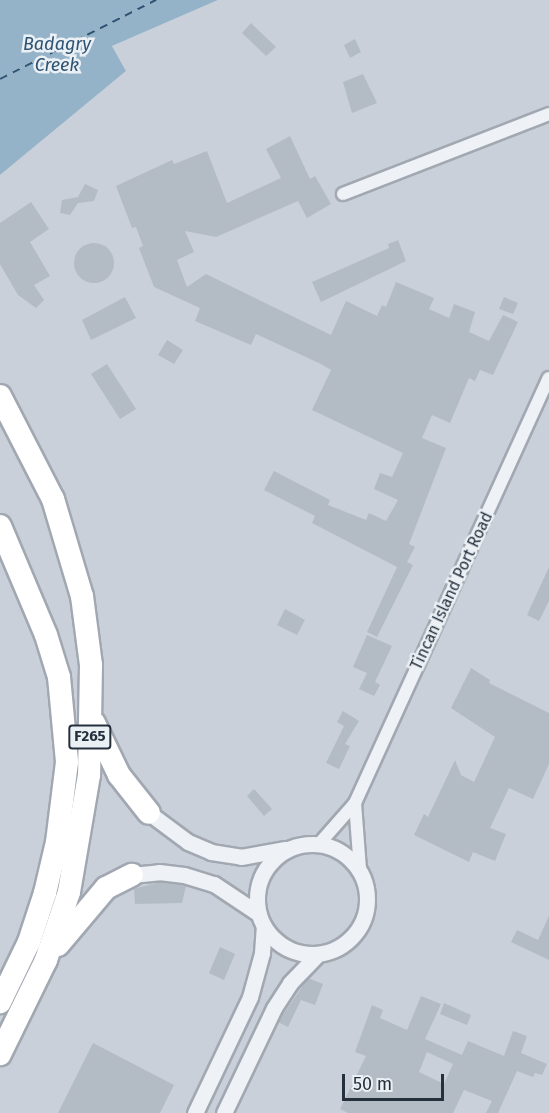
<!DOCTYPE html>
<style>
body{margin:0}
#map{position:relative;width:549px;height:1113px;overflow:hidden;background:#dce1e7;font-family:"Fira Sans",sans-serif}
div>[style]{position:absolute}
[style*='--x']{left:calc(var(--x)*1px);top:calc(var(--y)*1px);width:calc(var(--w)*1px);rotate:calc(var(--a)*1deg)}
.built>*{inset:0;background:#cad0d9}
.water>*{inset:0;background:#94b3c9}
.ferry>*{height:1.5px;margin-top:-0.75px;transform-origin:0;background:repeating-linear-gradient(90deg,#2e5373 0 8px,transparent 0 14px)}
.building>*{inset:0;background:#b3bbc4}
.round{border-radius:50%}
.roads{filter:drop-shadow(2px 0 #a1a8b1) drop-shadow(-2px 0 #a1a8b1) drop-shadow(0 2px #a1a8b1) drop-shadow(0 -2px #a1a8b1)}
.minor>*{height:12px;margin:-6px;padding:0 6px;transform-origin:6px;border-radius:6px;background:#eef1f5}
.tertiary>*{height:15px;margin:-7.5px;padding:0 7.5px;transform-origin:7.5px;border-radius:7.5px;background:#eef1f5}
.tertiary>.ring{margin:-7.5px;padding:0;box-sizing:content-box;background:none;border:15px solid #eef1f5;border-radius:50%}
.motorway>*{height:22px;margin:-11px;padding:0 11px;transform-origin:11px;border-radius:11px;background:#fff}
span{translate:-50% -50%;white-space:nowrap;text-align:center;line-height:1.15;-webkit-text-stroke:5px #ebf0f5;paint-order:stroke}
.shield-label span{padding:2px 4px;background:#ebf0f5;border:2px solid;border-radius:4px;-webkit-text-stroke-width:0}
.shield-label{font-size:15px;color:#25303d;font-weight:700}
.street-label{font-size:16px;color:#25303d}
.water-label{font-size:18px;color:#2e5373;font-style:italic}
.scale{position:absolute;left:342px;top:1074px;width:102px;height:27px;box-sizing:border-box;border:3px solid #25303d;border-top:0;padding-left:8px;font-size:18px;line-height:21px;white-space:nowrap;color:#25303d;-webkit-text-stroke:4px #ebf0f5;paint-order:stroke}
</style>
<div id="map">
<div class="built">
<i style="clip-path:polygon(218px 0,549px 0,549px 1113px,0 1113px,0 175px,126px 71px,112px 46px)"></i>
</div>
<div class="water">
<i style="clip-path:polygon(0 0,218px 0,112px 46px,126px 71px,0 175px)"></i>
</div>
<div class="ferry">
<i style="--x:0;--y:79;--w:175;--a:-26.9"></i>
</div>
<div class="building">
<i style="clip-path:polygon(251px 23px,276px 47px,266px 56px,242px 33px)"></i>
<i style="clip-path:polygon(355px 39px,361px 52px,350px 58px,344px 45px)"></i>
<i style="clip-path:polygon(363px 74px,377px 103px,352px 113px,343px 82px)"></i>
<i style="clip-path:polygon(290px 136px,310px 179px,315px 176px,331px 204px,307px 218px,298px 201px,216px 237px,185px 231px,194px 252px,177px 260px,187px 287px,206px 274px,331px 335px,346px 301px,377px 316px,382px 305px,386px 307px,396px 282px,434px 298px,429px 309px,449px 318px,454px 304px,475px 312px,469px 332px,489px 341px,503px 315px,518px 322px,493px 375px,480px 370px,475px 381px,469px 378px,450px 423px,432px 415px,422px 438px,446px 448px,409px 544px,415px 547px,407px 562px,413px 565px,377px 637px,367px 632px,397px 567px,312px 523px,315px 516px,264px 490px,274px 471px,330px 500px,328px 505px,366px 520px,369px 513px,386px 521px,398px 500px,374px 489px,380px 473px,392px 477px,403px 453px,312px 410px,331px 370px,321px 364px,256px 334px,251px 345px,195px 321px,200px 308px,154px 287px,139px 248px,143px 246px,136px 227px,132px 228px,116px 186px,172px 160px,174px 164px,207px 151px,227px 203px,281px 178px,266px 149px)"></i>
<i style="clip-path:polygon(85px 184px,98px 190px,94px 201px,78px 203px,70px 215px,60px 213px,62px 200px,78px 197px)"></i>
<i style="clip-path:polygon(31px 202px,49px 229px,30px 242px,50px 276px,34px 285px,44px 300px,36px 308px,18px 295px,0 264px,0 223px)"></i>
<i style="clip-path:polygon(398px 240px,406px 261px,321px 302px,312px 282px,389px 248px,388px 244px)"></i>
<i class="round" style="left:74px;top:243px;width:40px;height:40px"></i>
<i style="clip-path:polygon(125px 297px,136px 318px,91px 340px,82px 320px)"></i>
<i style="clip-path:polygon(504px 297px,518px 303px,513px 314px,499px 309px)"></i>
<i style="clip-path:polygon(167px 340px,183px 350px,174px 364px,158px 355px)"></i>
<i style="clip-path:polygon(107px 364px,136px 409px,120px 419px,91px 374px)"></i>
<i style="clip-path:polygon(549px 567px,549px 601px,539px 621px,527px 615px)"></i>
<i style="clip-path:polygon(285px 609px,305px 620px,297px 635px,277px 625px)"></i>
<i style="clip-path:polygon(367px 635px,392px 646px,375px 682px,380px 685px,374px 696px,359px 689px,367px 673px,353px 667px)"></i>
<i style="clip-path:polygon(471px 668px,490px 680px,489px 683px,549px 713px,549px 764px,533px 799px,509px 788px,490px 828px,506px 834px,495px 861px,473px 852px,469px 862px,414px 835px,424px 814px,428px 817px,455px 760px,461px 775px,474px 782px,495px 737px,451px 708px)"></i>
<i style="clip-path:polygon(343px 711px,359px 721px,345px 744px,350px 746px,339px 769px,326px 763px,344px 726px,337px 722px)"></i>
<i style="clip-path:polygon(254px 789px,272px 809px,264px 816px,247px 796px)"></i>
<i style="clip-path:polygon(159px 882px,186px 886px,182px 903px,135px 904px,134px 889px)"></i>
<i style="clip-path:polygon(549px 916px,549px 960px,511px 942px,517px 930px,538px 940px)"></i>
<i style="clip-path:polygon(220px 947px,235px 954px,224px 980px,209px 973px)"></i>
<i style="clip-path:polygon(308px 978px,323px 984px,315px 1005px,301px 1000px,288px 1027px,278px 1022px)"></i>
<i style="clip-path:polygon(evenodd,421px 996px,441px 1004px,425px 1039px,462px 1055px,468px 1041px,504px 1056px,513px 1031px,527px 1036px,521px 1053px,547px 1064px,542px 1075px,535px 1073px,533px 1077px,517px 1071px,498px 1113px,486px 1113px,492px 1101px,464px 1090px,453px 1113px,348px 1113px,340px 1109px,366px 1056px,355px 1052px,372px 1005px,383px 1010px,380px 1018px,407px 1030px,421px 996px,427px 1052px,453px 1064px,444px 1084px,419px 1072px,427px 1052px)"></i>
<i style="clip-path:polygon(444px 1003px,471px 1015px,467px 1025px,440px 1014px)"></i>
<i style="clip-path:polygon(93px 1043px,174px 1085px,160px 1113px,58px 1113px)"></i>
</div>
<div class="roads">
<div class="minor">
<i style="--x:343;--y:194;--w:221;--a:-21.2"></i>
<i style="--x:355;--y:803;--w:67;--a:85.7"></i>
<i style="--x:319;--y:844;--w:55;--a:-48.7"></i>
<i style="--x:355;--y:803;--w:467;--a:-65.5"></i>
</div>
<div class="tertiary">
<i style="--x:149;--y:813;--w:49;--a:36.6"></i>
<i style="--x:188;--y:842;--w:25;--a:23"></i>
<i style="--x:211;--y:852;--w:30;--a:9"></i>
<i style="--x:241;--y:857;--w:45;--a:-10.3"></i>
<i class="ring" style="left:257px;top:844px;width:95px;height:95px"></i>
<i style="--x:132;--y:875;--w:27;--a:-6"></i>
<i style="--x:159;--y:872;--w:25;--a:7"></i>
<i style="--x:184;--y:875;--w:31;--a:17"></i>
<i style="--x:214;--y:884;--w:54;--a:33.7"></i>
<i style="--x:195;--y:1113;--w:128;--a:-64.6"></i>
<i style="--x:250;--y:997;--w:46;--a:-74.7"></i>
<i style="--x:262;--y:953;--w:27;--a:-86"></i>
<i style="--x:224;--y:1113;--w:116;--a:-64.5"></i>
<i style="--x:274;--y:1008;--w:30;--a:-57"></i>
<i style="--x:290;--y:983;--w:39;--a:-46"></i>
</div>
<div class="motorway">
<i style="--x:0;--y:396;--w:116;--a:62.8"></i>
<i style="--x:53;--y:499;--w:101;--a:73.4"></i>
<i style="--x:82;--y:596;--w:70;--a:82.6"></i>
<i style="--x:91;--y:665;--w:110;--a:91"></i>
<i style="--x:89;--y:775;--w:119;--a:99.7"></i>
<i style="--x:69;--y:892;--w:72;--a:108.7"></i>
<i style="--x:46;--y:960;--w:105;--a:116.1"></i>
<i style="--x:0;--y:526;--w:118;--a:67.1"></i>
<i style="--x:46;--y:635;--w:44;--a:72.8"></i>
<i style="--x:59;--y:677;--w:85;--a:84.6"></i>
<i style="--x:67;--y:762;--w:81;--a:97.1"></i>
<i style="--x:57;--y:842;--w:52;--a:103.2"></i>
<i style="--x:45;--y:893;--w:52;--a:108.1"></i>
<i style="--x:29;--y:942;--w:67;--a:115.8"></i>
<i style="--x:94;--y:723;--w:58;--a:64.3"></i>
<i style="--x:119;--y:775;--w:48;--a:51.7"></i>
<i style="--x:58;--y:945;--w:75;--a:-49.9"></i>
<i style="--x:106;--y:888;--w:29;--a:-27"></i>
</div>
</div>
<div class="shield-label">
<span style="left:90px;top:737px">F265</span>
</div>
<div class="street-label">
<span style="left:452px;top:591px;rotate:-65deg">Tincan Island Port Road</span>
</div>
<div class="water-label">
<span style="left:57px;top:55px">Badagry<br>Creek</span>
</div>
<div class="scale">50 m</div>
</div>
